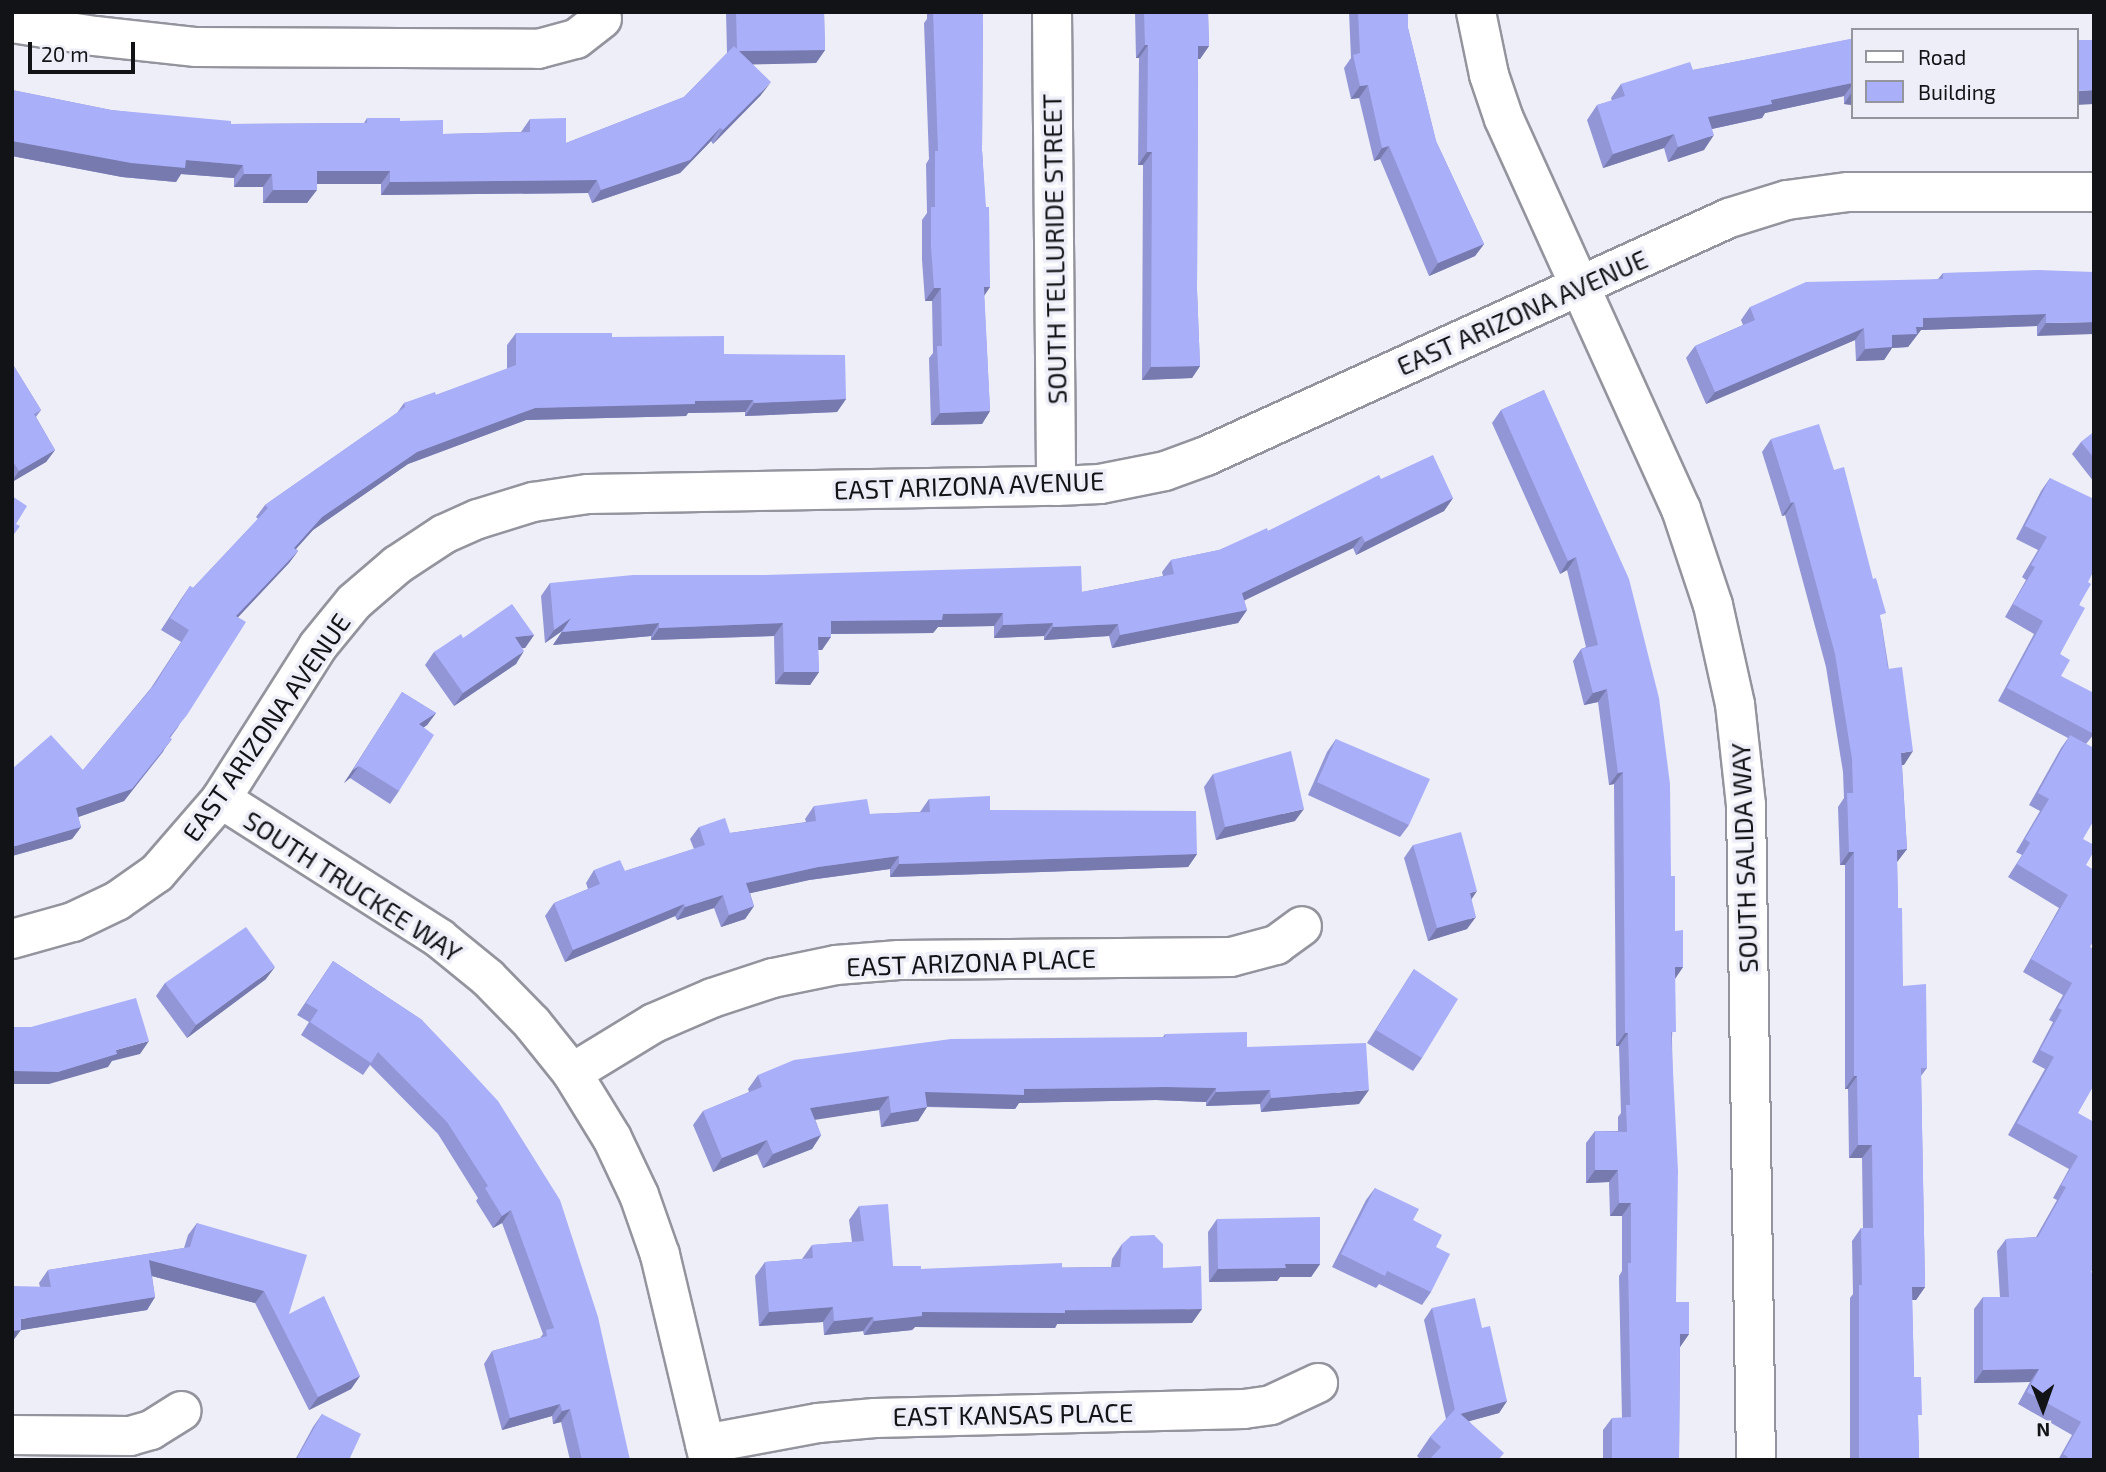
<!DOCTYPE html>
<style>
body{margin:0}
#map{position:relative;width:2106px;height:1472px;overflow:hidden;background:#edeef7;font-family:"Exo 2",sans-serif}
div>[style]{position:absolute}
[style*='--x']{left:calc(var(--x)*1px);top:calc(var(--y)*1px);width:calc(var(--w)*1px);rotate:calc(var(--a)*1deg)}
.roads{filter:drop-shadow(2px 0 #93949d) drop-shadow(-2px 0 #93949d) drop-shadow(0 2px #93949d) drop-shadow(0 -2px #93949d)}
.minor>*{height:38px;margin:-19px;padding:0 19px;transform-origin:19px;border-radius:19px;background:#fff}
.wall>*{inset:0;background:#9296d6}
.shaded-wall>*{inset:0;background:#777aae}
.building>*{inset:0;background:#aaaff9}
span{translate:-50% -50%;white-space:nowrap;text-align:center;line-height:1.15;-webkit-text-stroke:7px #edeef7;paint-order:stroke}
.street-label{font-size:26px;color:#121316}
.frame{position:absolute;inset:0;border:14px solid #121316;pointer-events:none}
.legend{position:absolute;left:1851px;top:28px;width:228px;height:91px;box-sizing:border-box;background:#edeef7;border:2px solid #95969d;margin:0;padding:9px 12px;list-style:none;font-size:21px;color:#121316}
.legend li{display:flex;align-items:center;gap:14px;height:35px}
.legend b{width:35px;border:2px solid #95969d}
.north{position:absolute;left:2008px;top:1374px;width:70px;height:70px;-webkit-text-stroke:5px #edeef7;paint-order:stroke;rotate:179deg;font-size:19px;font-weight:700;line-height:28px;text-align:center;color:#121316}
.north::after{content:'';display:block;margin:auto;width:24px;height:32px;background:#121316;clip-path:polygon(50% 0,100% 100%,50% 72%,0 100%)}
.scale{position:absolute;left:28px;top:42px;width:107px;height:32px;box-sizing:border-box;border:4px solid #121316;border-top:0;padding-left:9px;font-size:21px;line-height:24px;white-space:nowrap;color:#121316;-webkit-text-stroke:5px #edeef7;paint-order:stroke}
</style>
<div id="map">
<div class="roads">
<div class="minor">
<i style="--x:1052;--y:12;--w:474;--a:89.5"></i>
<i style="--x:1476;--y:12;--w:64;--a:78.3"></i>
<i style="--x:1489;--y:75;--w:46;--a:71.2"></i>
<i style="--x:1504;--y:119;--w:428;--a:65.6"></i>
<i style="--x:1681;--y:509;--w:101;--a:71.6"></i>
<i style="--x:1713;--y:605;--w:101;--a:77.5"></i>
<i style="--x:1735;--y:704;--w:102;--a:83.8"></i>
<i style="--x:1746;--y:805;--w:655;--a:89.13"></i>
<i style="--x:12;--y:23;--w:84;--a:8.9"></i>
<i style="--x:95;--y:36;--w:102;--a:6.2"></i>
<i style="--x:196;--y:47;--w:342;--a:0.3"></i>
<i style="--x:538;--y:49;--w:39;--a:-15"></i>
<i style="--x:576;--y:39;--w:33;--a:-38"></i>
<i style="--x:221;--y:799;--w:259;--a:32.5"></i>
<i style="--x:439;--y:938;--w:63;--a:39.2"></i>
<i style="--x:488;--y:978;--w:63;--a:45.6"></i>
<i style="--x:532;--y:1023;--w:64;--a:51.3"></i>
<i style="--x:572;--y:1073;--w:76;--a:58.4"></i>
<i style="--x:612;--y:1138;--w:63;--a:64.7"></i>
<i style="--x:639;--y:1195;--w:64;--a:70.7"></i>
<i style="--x:660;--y:1255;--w:211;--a:76.6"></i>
<i style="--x:12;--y:939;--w:63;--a:-15.6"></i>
<i style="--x:73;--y:922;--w:49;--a:-25.5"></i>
<i style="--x:117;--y:901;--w:49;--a:-35"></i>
<i style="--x:157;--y:873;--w:98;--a:-49.1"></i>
<i style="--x:221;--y:799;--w:181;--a:-57.6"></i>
<i style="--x:318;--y:646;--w:57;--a:-50.7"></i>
<i style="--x:354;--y:602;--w:57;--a:-40.7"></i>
<i style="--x:397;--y:565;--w:56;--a:-33.4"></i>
<i style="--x:444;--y:534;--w:37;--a:-24"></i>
<i style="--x:478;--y:519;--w:58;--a:-17.2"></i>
<i style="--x:533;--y:502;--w:56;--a:-8.3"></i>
<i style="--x:588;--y:494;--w:468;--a:-1"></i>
<i style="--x:1056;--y:486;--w:44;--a:-2.6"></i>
<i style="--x:1100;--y:484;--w:66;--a:-11.3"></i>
<i style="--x:1165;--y:471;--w:44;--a:-20.1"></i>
<i style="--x:1206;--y:456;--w:575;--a:-24.47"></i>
<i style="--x:1729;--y:218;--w:61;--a:-17.2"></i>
<i style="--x:1787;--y:200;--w:62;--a:-7.5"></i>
<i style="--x:1848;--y:192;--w:246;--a:0"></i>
<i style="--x:572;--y:1073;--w:96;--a:-31.4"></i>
<i style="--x:654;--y:1023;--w:63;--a:-23.3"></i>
<i style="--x:712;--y:998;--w:64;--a:-18.2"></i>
<i style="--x:773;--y:978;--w:64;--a:-11.7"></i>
<i style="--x:836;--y:965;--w:63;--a:-4.5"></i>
<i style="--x:899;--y:960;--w:332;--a:-0.5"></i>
<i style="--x:1231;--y:957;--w:47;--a:-14.9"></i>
<i style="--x:1276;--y:945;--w:32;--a:-36"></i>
<i style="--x:12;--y:1435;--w:118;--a:0.5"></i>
<i style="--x:130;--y:1436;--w:22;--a:-16"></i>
<i style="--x:151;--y:1430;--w:36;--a:-32"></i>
<i style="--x:705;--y:1444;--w:115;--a:-10.5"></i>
<i style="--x:818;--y:1423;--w:57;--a:-5"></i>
<i style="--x:875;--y:1418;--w:369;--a:-1.4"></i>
<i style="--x:1244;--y:1409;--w:27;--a:-8"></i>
<i style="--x:1271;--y:1405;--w:52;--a:-25.1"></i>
</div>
</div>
<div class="wall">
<i style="clip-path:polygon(726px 12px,824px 12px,825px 50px,816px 63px,753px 64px,761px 95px,713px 144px,711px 141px,680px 173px,592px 203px,588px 193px,381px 195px,381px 184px,317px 184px,307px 203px,263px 203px,263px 187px,234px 187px,234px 178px,181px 174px,176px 182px,122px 177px,12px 156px,12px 90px,111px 110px,231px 124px,364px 123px,367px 118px,400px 121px,443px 134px,521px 132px,530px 119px,566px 143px,684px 97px,727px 53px)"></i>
<i style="clip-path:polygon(927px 12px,983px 12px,982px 150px,990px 287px,984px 296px,990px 411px,982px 424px,931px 425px,929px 358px,933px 353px,932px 301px,925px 301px,922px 260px,922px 220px,927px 213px,926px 164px,929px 159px,924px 23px,927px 19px)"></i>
<i style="clip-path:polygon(1135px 12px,1208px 12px,1209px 46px,1200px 59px,1198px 59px,1197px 290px,1200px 366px,1192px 378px,1142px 380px,1143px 165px,1138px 165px,1139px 58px,1136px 58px)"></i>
<i style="clip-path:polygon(1349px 12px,1408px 12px,1408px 28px,1436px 141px,1484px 244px,1475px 256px,1429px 276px,1380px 159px,1374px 161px,1359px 98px,1351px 99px,1344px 68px,1351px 58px)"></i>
<i style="clip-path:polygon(1852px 39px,1852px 105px,1844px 104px,1844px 96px,1765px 113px,1762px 118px,1712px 129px,1704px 150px,1668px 162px,1664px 148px,1603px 168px,1587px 120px,1597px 105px,1612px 101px,1611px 98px,1621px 84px)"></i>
<i style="clip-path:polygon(2094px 272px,2037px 336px,2037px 326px,1921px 330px,1908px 347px,1892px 348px,1884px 360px,1856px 361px,1855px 340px,1706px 404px,1686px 358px,1695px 346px,1743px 325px,1741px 320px,1750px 307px,1938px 279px,1943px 273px)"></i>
<i style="clip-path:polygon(516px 333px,612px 337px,724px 354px,846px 399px,837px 412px,745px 416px,745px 412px,688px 413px,686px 416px,526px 420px,408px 464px,313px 530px,296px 549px,298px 551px,289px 563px,238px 617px,178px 727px,170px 738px,163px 752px,124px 801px,78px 817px,81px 827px,72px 839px,12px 856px,12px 769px,83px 770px,151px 688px,181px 642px,161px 630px,181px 599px,190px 586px,193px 588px,258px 519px,256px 517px,265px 505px,397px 413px,404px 403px,436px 395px,507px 369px,507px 345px)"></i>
<i style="clip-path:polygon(12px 363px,41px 410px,36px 417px,55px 450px,46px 462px,12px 482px)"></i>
<i style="clip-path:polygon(1544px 390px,1671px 876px,1675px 931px,1683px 967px,1675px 979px,1672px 1038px,1676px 1302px,1689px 1334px,1680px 1347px,1679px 1460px,1603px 1460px,1603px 1430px,1612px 1418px,1622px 1418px,1619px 1276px,1622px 1271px,1622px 1216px,1610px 1216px,1609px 1182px,1586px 1183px,1586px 1143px,1595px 1131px,1618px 1131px,1618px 1117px,1621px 1113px,1619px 1046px,1616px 1046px,1614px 784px,1609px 785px,1598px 702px,1584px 705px,1573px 661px,1581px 649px,1586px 647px,1567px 570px,1560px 574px,1492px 423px,1501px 410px)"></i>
<i style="clip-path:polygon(2094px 432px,2094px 482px,2072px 454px,2081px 442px)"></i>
<i style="clip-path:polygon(1771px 439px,1881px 620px,1904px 765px,1902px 765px,1907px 849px,1897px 862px,1898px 908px,1903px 986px,1927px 1068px,1921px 1076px,1925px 1287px,1916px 1300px,1912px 1300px,1914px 1377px,1918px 1420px,1919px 1460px,1850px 1460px,1850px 1298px,1853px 1294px,1852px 1241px,1861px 1228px,1863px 1228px,1862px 1158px,1849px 1158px,1848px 1089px,1845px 1089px,1845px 865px,1840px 865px,1838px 807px,1844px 798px,1843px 772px,1826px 667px,1785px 515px,1782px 516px,1762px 452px)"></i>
<i style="clip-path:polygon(2050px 478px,2088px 582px,2060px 654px,2061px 676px,2094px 734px,2086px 744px,2083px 839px,2086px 865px,2090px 947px,2078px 1113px,2091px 1272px,2094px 1460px,2058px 1460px,2072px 1435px,2018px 1404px,2030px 1382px,1974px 1383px,1974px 1309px,1983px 1297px,2000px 1297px,1997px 1251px,2006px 1239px,2036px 1237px,2057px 1200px,2053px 1198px,2069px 1169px,2008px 1135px,2045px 1069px,2032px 1062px,2053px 1022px,2049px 1020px,2063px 995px,2023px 972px,2059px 908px,2008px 877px,2022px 855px,2016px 852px,2040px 811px,2029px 805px,2061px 748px,2068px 738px,1998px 701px,2034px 634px,2005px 617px,2026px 580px,2022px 577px,2038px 550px,2016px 539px,2041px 491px)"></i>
<i style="clip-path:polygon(1381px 479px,1453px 498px,1444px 511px,1356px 555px,1353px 548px,1244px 600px,1247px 610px,1238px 623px,1112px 648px,1109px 636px,1044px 640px,1044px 636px,994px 638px,994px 626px,938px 627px,933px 633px,831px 634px,822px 650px,818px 650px,819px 672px,810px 685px,775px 684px,774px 636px,651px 640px,651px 636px,553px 645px,562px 631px,545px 643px,541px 596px,550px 583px,1082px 592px,1163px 576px,1162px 572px,1171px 560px,1219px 550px,1268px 531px)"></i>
<i style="clip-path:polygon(534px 635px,525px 648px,522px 648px,516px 664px,454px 706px,425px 665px,434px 652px,463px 638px)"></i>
<i style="clip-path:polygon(402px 692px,436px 713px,427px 725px,423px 728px,399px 791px,390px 804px,350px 778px,344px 783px)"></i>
<i style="clip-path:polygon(1336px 739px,1409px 825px,1400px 837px,1308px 795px,1327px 752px)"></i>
<i style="clip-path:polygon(1213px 774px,1295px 821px,1216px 840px,1204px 787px)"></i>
<i style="clip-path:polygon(929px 799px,990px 810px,1197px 854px,1188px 867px,890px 877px,890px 869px,809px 880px,750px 893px,754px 906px,745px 919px,721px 927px,714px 908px,677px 920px,675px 916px,565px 962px,545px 916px,554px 903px,588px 889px,586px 883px,594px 870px,625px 871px,694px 849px,690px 839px,699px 827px,730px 833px,806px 822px,805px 819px,814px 806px,870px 814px,920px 812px)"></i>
<i style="clip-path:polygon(1413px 845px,1471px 899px,1467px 929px,1428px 941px,1404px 858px)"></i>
<i style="clip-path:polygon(333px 961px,422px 1020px,630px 1460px,570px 1460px,561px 1422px,553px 1424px,552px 1416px,502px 1430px,484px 1364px,492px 1351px,540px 1338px,543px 1334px,502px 1223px,493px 1228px,476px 1201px,478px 1198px,438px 1134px,370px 1065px,363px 1075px,301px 1035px,309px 1022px,297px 1015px)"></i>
<i style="clip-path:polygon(1414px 969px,1422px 1058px,1413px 1071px,1367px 1043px)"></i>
<i style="clip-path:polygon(266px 979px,187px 1038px,156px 996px,165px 983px)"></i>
<i style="clip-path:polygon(1165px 1034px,1247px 1047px,1359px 1104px,1261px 1112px,1260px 1104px,1206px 1106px,1206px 1102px,1156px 1100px,1019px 1103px,1015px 1109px,927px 1107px,918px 1121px,881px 1127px,879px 1110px,815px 1119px,821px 1135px,812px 1149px,763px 1168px,757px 1154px,713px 1172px,693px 1125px,703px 1111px,749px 1092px,748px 1089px,758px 1075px,1163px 1037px)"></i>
<i style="clip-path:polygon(1375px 1188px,1413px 1220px,1436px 1247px,1431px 1292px,1422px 1305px,1379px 1284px,1376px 1288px,1332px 1267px,1366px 1200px)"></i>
<i style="clip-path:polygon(859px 1206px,893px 1266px,921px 1269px,1111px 1267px,1112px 1259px,1122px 1244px,1163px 1268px,1192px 1323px,1057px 1324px,1055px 1328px,915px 1327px,912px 1330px,864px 1335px,863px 1331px,824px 1335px,823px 1322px,759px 1326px,755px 1276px,765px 1262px,802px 1259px,812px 1245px,852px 1242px,849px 1220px)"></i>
<i style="clip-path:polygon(1217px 1219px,1320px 1264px,1311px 1277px,1280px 1277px,1277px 1281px,1209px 1282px,1208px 1232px)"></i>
<i style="clip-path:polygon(197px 1223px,289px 1314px,360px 1376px,351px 1389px,309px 1410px,255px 1303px,152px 1276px,155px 1297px,147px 1310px,21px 1330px,40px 1287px,39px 1283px,48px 1270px,184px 1248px,188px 1235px)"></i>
<i style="clip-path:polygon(1432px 1308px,1482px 1328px,1507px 1401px,1499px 1413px,1469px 1421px,1499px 1460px,1421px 1460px,1417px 1456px,1430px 1437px,1446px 1419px,1424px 1320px)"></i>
<i style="clip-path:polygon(322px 1414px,349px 1460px,295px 1460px,313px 1427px)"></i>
</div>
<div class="shaded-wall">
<i style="clip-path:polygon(1145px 45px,1148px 45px,1139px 58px,1136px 58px)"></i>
<i style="clip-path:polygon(1198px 46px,1209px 46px,1200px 59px,1189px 59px)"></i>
<i style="clip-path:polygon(825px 50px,816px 63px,730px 65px,739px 51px)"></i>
<i style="clip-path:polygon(771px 82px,761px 95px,713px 144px,723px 130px)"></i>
<i style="clip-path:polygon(1852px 83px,1852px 85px,1844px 96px,1765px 113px,1762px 118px,1698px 132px,1708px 117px,1771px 100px)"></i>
<i style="clip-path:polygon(1368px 85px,1359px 98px,1351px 99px,1360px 86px)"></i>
<i style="clip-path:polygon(2094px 90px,2094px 104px,2076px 105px,2076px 91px)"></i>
<i style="clip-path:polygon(1852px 92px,1852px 105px,1844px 104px)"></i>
<i style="clip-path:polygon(720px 128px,711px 141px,680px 173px,592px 203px,601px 190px)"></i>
<i style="clip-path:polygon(1674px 134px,1664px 148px,1603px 168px,1613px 154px)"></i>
<i style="clip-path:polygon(1714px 135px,1704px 150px,1668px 162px,1678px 147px)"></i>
<i style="clip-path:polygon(12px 141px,186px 160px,243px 165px,234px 178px,181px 174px,176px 182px,122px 177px,12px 156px)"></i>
<i style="clip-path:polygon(1389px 146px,1380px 159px,1374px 161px,1382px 148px)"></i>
<i style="clip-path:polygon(1147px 152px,1152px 152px,1143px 165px,1138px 165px)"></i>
<i style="clip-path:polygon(317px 171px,390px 171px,381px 184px,308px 184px)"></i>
<i style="clip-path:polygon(244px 174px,272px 174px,263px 187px,234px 187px)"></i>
<i style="clip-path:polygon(597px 180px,588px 193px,381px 195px,390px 182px)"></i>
<i style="clip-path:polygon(273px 190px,317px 190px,307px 203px,263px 203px)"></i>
<i style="clip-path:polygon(1484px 244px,1475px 256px,1429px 276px,1438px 263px)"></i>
<i style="clip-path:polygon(984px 287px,990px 287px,981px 300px)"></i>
<i style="clip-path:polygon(934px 288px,941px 288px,932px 301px,925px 301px)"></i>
<i style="clip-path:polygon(2046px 314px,2037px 326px,1921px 330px,1908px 347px,1892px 348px,1884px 360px,1856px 361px,1865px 349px,1892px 335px,1923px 318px)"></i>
<i style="clip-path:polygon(2094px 322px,2094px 334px,2037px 336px,2046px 323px)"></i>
<i style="clip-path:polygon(1864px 328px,1855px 340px,1706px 404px,1715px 392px)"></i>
<i style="clip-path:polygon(1200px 366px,1192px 378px,1142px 380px,1151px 367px)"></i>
<i style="clip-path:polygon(846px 399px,837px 412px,745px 416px,754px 403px)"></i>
<i style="clip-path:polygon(753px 400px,745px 412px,688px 413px,686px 416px,526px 420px,408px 464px,313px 530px,286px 560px,294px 548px,322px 517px,417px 452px,535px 408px,695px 401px)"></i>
<i style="clip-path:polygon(990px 411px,982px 424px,931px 425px,940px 413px)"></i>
<i style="clip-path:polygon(55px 450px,46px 462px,12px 482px,12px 481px,19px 471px)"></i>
<i style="clip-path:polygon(1453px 498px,1444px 511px,1356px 555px,1365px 542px)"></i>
<i style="clip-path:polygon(1794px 502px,1785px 515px,1782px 516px,1791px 503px)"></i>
<i style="clip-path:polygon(1362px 536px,1353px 548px,1233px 606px,1242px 593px)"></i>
<i style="clip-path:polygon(298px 551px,289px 563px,228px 628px,236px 616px)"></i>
<i style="clip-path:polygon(1576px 557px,1567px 570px,1560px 574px,1568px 561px)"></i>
<i style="clip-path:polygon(1247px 610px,1238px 623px,1112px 648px,1120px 635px)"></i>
<i style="clip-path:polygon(1003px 613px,994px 626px,938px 627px,933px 633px,822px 634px,831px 621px,943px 614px)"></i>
<i style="clip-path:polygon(571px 618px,562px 631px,545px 643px,554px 630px)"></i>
<i style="clip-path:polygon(659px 623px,651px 636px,553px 645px,562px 632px)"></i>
<i style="clip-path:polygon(783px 623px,774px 636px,651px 640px,659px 628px)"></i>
<i style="clip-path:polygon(1053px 623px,1044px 636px,994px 638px,1003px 625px)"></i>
<i style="clip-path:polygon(1118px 624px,1109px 636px,1044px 640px,1053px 627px)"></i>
<i style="clip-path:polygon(534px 635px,525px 648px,506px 650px,515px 637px)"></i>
<i style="clip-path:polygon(818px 637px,831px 637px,822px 650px,809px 650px)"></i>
<i style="clip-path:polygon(524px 651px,516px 664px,454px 706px,463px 693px)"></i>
<i style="clip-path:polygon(784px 672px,819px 672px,810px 685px,775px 684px)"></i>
<i style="clip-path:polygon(1607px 689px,1598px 702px,1584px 705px,1593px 693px)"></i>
<i style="clip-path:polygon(436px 713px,427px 725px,410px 737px,419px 724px)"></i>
<i style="clip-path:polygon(172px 739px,124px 801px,67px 821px,76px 808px)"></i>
<i style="clip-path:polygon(1913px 751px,1904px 765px,1892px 766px,1901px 753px)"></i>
<i style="clip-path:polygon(359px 766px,350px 778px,344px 783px,353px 770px)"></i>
<i style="clip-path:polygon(1623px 772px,1614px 784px,1609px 785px,1618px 773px)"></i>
<i style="clip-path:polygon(1304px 809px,1295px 821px,1216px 840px,1225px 827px)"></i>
<i style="clip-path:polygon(81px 827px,72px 839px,12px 856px,12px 847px)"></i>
<i style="clip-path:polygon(1907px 849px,1897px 862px,1897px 850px)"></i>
<i style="clip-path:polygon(1849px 852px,1854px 852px,1845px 865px,1840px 865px)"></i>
<i style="clip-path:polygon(1197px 854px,1188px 867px,890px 877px,899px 864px)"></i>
<i style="clip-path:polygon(899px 856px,890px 869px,809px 880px,738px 896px,746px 883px,818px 867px)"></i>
<i style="clip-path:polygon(1477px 891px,1469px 903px,1470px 893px)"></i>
<i style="clip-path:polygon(723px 895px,714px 908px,677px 920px,685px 907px)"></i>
<i style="clip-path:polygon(684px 904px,675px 916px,565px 962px,573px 950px)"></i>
<i style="clip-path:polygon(754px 906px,745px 919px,721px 927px,729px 915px)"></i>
<i style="clip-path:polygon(1476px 917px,1467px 929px,1428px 941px,1437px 928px)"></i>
<i style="clip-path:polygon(275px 967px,266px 979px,187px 1038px,196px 1025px)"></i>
<i style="clip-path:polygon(1675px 967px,1683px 967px,1674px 980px)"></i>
<i style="clip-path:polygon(1625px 1033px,1628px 1033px,1619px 1046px,1616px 1046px)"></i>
<i style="clip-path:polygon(149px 1041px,140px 1054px,112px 1061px,108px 1067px,49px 1084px,12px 1084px,12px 1071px,116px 1050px)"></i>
<i style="clip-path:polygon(1854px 1076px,1857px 1076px,1848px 1089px,1845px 1089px)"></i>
<i style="clip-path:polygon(1166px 1087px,1216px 1088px,1206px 1102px,1156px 1100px,1019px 1103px,1015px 1109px,915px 1106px,925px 1092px,1024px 1089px)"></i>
<i style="clip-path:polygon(1270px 1090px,1260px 1104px,1206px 1106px,1216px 1092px)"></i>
<i style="clip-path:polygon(1369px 1090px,1359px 1104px,1261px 1112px,1271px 1098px)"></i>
<i style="clip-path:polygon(889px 1096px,879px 1110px,801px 1122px,810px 1108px)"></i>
<i style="clip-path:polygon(927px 1107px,918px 1121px,881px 1127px,891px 1113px)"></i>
<i style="clip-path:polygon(821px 1135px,812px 1149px,763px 1168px,773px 1154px)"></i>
<i style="clip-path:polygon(767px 1140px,757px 1154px,713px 1172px,722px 1158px)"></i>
<i style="clip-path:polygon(1858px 1145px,1872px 1145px,1862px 1158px,1849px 1158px)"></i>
<i style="clip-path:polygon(1595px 1170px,1618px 1170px,1609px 1182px,1586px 1183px)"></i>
<i style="clip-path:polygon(1619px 1203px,1631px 1203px,1622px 1216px,1610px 1216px)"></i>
<i style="clip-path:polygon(511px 1210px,502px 1223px,493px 1228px,502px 1216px)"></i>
<i style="clip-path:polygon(149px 1260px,264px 1291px,255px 1303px,140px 1273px)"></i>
<i style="clip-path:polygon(1285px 1264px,1320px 1264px,1311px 1277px,1280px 1277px,1277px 1281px,1209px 1282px,1218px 1269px)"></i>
<i style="clip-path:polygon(1912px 1287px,1925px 1287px,1916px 1300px,1903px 1300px)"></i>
<i style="clip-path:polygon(155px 1297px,147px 1310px,16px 1331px,21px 1330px,12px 1342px,12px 1331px,21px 1319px)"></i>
<i style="clip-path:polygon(833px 1307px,823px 1322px,759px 1326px,769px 1312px)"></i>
<i style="clip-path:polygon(1202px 1309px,1192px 1323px,1057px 1324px,1055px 1328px,915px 1327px,912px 1330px,864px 1335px,874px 1321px,922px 1312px)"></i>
<i style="clip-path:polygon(873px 1317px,863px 1331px,824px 1335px,834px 1321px)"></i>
<i style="clip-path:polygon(1680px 1334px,1689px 1334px,1680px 1347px)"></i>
<i style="clip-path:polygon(2039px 1369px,2030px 1382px,1974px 1383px,1983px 1370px)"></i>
<i style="clip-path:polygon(360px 1376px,351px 1389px,309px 1410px,318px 1397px)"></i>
<i style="clip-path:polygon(1507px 1401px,1499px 1413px,1448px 1427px,1457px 1415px)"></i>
<i style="clip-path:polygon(560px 1404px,552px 1416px,502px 1430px,510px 1418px)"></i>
<i style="clip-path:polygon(570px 1409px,561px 1422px,553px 1424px,562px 1411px)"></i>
</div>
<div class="building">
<i style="clip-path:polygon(736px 12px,824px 12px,825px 50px,739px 51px,771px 82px,723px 130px,720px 128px,690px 160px,601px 190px,597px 180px,390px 182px,390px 171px,317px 171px,317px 190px,273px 190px,272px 174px,244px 174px,243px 165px,186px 160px,185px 168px,131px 163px,12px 141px,12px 90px,111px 110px,231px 121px,231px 124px,367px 123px,367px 118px,400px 118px,400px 121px,443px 120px,443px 134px,530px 132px,530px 119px,566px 118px,566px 143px,684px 97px,734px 46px,737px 49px)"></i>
<i style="clip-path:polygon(933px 12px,983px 12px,982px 150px,986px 207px,989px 207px,990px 287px,984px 287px,990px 411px,940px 413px,937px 346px,942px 346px,941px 288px,934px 288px,931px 247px,931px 207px,935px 207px,935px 151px,938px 151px)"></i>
<i style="clip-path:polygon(1144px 12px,1208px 12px,1209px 46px,1198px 46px,1197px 290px,1200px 366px,1151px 367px,1152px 152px,1147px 152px,1148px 45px,1145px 45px)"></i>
<i style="clip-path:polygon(1358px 12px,1408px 12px,1408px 28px,1436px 141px,1484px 244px,1438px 263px,1389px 146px,1382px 148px,1368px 85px,1360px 86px,1353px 55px,1360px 53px)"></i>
<i style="clip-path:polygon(1850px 39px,1852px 39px,1852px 83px,1771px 100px,1772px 104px,1708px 117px,1714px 135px,1678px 147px,1674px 134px,1613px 154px,1597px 105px,1625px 96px,1621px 84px,1690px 62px,1693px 70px)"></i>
<i style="clip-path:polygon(2076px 40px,2094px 40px,2094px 90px,2076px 91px)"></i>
<i style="clip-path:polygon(2038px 270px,2094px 272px,2094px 322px,2046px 323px,2046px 314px,1923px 318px,1923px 327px,1916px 327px,1917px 334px,1892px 335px,1892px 347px,1865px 349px,1864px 328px,1715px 392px,1695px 346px,1755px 320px,1750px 307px,1806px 282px,1943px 279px,1943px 273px)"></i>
<i style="clip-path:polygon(516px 333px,612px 333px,612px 337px,724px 336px,724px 354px,845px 355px,846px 399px,754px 403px,753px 400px,695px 401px,695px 404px,535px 408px,417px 452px,322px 517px,294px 548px,298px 551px,236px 616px,246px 622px,187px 715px,169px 737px,172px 739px,132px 789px,76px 808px,81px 827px,12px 847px,12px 769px,51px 735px,83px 770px,155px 684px,189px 630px,170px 618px,190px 586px,193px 588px,268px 508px,265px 505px,405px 407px,404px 403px,435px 392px,436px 395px,516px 365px)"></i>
<i style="clip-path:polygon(12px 363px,41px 410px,34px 414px,55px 450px,19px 471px,12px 460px)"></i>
<i style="clip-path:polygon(1544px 390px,1629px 579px,1659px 698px,1670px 784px,1671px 876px,1675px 876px,1675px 931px,1683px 930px,1683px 967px,1675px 967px,1676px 1032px,1671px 1032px,1678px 1171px,1676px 1302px,1689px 1302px,1689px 1334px,1680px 1334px,1679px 1460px,1612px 1460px,1612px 1418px,1631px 1417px,1628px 1263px,1631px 1263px,1631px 1203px,1619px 1203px,1618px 1170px,1595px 1170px,1595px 1131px,1627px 1132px,1626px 1105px,1630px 1105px,1628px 1033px,1625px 1033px,1623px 772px,1618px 773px,1607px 689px,1593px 693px,1581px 649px,1598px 645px,1576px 557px,1568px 561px,1501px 410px)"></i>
<i style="clip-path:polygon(1819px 424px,1834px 470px,1844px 467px,1873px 579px,1876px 578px,1886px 613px,1880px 615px,1888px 669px,1902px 667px,1913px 751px,1901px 753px,1907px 849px,1897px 850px,1898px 908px,1902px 908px,1903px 986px,1926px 984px,1927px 1068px,1921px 1068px,1925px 1287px,1912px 1287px,1914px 1377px,1921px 1377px,1922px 1415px,1918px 1415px,1919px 1460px,1859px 1460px,1859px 1285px,1862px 1285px,1861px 1228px,1873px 1228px,1872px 1145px,1858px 1145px,1857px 1076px,1854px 1076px,1854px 852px,1849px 852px,1847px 793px,1853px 793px,1852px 759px,1835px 654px,1794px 502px,1791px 503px,1771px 439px)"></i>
<i style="clip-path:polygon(2094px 432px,2094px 458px,2081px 442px)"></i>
<i style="clip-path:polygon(1433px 455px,1453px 498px,1365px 542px,1362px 536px,1242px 593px,1247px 610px,1120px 635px,1118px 624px,1053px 627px,1053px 623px,1003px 625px,1003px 613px,943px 614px,942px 620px,831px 621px,831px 637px,818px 637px,819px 672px,784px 672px,783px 623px,659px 628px,659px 623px,562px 632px,571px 618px,554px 630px,550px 583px,633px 575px,764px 575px,1081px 566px,1082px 592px,1174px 574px,1171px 560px,1219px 550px,1267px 528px,1268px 531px,1379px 475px,1381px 479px)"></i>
<i style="clip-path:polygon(2050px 478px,2094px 499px,2094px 570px,2088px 582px,2091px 584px,2079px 605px,2085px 608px,2060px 654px,2070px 660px,2061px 676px,2094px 693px,2094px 734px,2007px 688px,2043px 621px,2013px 604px,2035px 567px,2031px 565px,2047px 537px,2025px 526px)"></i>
<i style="clip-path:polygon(12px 496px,27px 506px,16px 524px,20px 526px,12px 537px)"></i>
<i style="clip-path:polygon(512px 604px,534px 635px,515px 637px,524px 651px,463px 693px,434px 652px,461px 634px,463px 638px)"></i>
<i style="clip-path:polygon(402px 692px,436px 713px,419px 724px,434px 735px,399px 791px,359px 766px,353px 770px)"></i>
<i style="clip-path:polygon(2070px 735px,2094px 748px,2094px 820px,2083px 839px,2094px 845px,2094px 851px,2086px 865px,2094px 870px,2094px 940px,2090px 947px,2094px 949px,2094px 1085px,2078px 1113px,2094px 1122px,2094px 1268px,2091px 1272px,2094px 1274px,2094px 1460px,2066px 1460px,2068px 1457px,2063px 1454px,2081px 1422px,2027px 1392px,2039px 1369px,1983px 1370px,1983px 1297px,2009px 1297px,2006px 1239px,2038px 1237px,2066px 1187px,2061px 1185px,2078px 1156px,2017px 1123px,2054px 1057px,2040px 1050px,2062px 1010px,2058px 1008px,2072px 983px,2031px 959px,2068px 895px,2017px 864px,2030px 843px,2025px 839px,2049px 799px,2038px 793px)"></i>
<i style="clip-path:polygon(1336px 739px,1430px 779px,1409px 825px,1317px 782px)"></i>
<i style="clip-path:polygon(1291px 751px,1304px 809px,1225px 827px,1213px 774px)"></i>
<i style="clip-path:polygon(990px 796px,990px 810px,1196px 811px,1197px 854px,899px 864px,899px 856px,818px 867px,746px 883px,754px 906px,729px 915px,723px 895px,685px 907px,684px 904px,573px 950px,554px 903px,600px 884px,594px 870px,620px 860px,625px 871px,705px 845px,699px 827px,725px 818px,730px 833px,816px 821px,814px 806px,867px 799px,870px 814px,930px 812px,929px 799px)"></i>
<i style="clip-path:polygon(1461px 832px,1477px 891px,1470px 893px,1476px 917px,1437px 928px,1413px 845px)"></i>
<i style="clip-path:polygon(246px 927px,275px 967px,196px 1025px,165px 983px)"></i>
<i style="clip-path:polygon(333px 961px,422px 1020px,461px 1061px,498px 1101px,560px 1200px,598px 1317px,630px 1460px,582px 1460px,570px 1409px,562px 1411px,560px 1404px,510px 1418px,492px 1351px,547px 1336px,546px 1330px,554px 1328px,511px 1210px,502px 1216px,485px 1188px,488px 1186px,447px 1122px,378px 1052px,371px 1063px,310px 1022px,318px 1010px,306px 1003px)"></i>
<i style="clip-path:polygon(1414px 969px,1458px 999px,1422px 1058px,1376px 1030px)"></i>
<i style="clip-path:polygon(136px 998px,149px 1041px,116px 1050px,117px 1054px,58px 1072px,12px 1071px,12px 1027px,31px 1027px)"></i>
<i style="clip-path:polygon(1247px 1032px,1247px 1047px,1366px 1043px,1369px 1090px,1271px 1098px,1270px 1090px,1216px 1092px,1216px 1088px,1166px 1087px,1024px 1089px,1024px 1095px,925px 1092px,927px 1107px,891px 1113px,889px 1096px,810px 1108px,821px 1135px,773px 1154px,767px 1140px,722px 1158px,703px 1111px,762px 1087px,758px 1075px,794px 1060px,951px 1039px,1165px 1037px,1165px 1034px)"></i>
<i style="clip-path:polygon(1375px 1188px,1419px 1209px,1413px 1220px,1442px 1235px,1436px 1247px,1450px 1254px,1431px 1292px,1387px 1271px,1385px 1276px,1341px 1254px)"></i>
<i style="clip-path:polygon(888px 1204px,893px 1266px,921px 1266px,921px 1269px,1062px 1263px,1062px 1268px,1120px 1267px,1122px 1244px,1131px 1236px,1154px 1235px,1163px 1244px,1163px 1268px,1201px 1266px,1202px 1309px,1065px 1310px,1065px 1313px,922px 1312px,922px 1316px,874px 1321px,873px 1317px,834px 1321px,833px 1307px,769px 1312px,765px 1262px,813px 1258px,812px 1245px,864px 1241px,859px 1206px)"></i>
<i style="clip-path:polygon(1320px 1217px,1320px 1264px,1285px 1264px,1286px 1268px,1218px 1269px,1217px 1219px)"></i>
<i style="clip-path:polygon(197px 1223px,307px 1255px,289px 1314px,324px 1296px,360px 1376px,318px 1397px,264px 1291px,149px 1260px,155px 1297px,21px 1319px,21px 1330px,12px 1331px,12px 1286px,51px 1287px,48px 1270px,190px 1247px)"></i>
<i style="clip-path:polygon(1475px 1298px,1482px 1328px,1490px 1326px,1507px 1401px,1460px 1414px,1455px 1410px,1432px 1308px)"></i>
<i style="clip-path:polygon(1455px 1409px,1504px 1453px,1498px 1460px,1429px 1460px,1441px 1447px,1430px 1437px)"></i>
<i style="clip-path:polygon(322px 1414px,361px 1434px,349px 1460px,296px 1460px)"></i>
</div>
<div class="street-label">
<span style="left:1054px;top:249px;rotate:-91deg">SOUTH TELLURIDE STREET</span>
<span style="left:1522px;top:312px;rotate:-24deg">EAST ARIZONA AVENUE</span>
<span style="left:969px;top:485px;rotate:-2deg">EAST ARIZONA AVENUE</span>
<span style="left:266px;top:727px;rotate:-55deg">EAST ARIZONA AVENUE</span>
<span style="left:1744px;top:858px;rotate:-92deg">SOUTH SALIDA WAY</span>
<span style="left:353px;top:886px;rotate:33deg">SOUTH TRUCKEE WAY</span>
<span style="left:971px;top:962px;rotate:-2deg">EAST ARIZONA PLACE</span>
<span style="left:1013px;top:1414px;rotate:-1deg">EAST KANSAS PLACE</span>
</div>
<div class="frame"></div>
<ul class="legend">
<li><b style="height:9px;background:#fff"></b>Road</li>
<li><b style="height:19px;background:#aaaff9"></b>Building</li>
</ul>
<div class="north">N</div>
<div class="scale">20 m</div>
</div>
